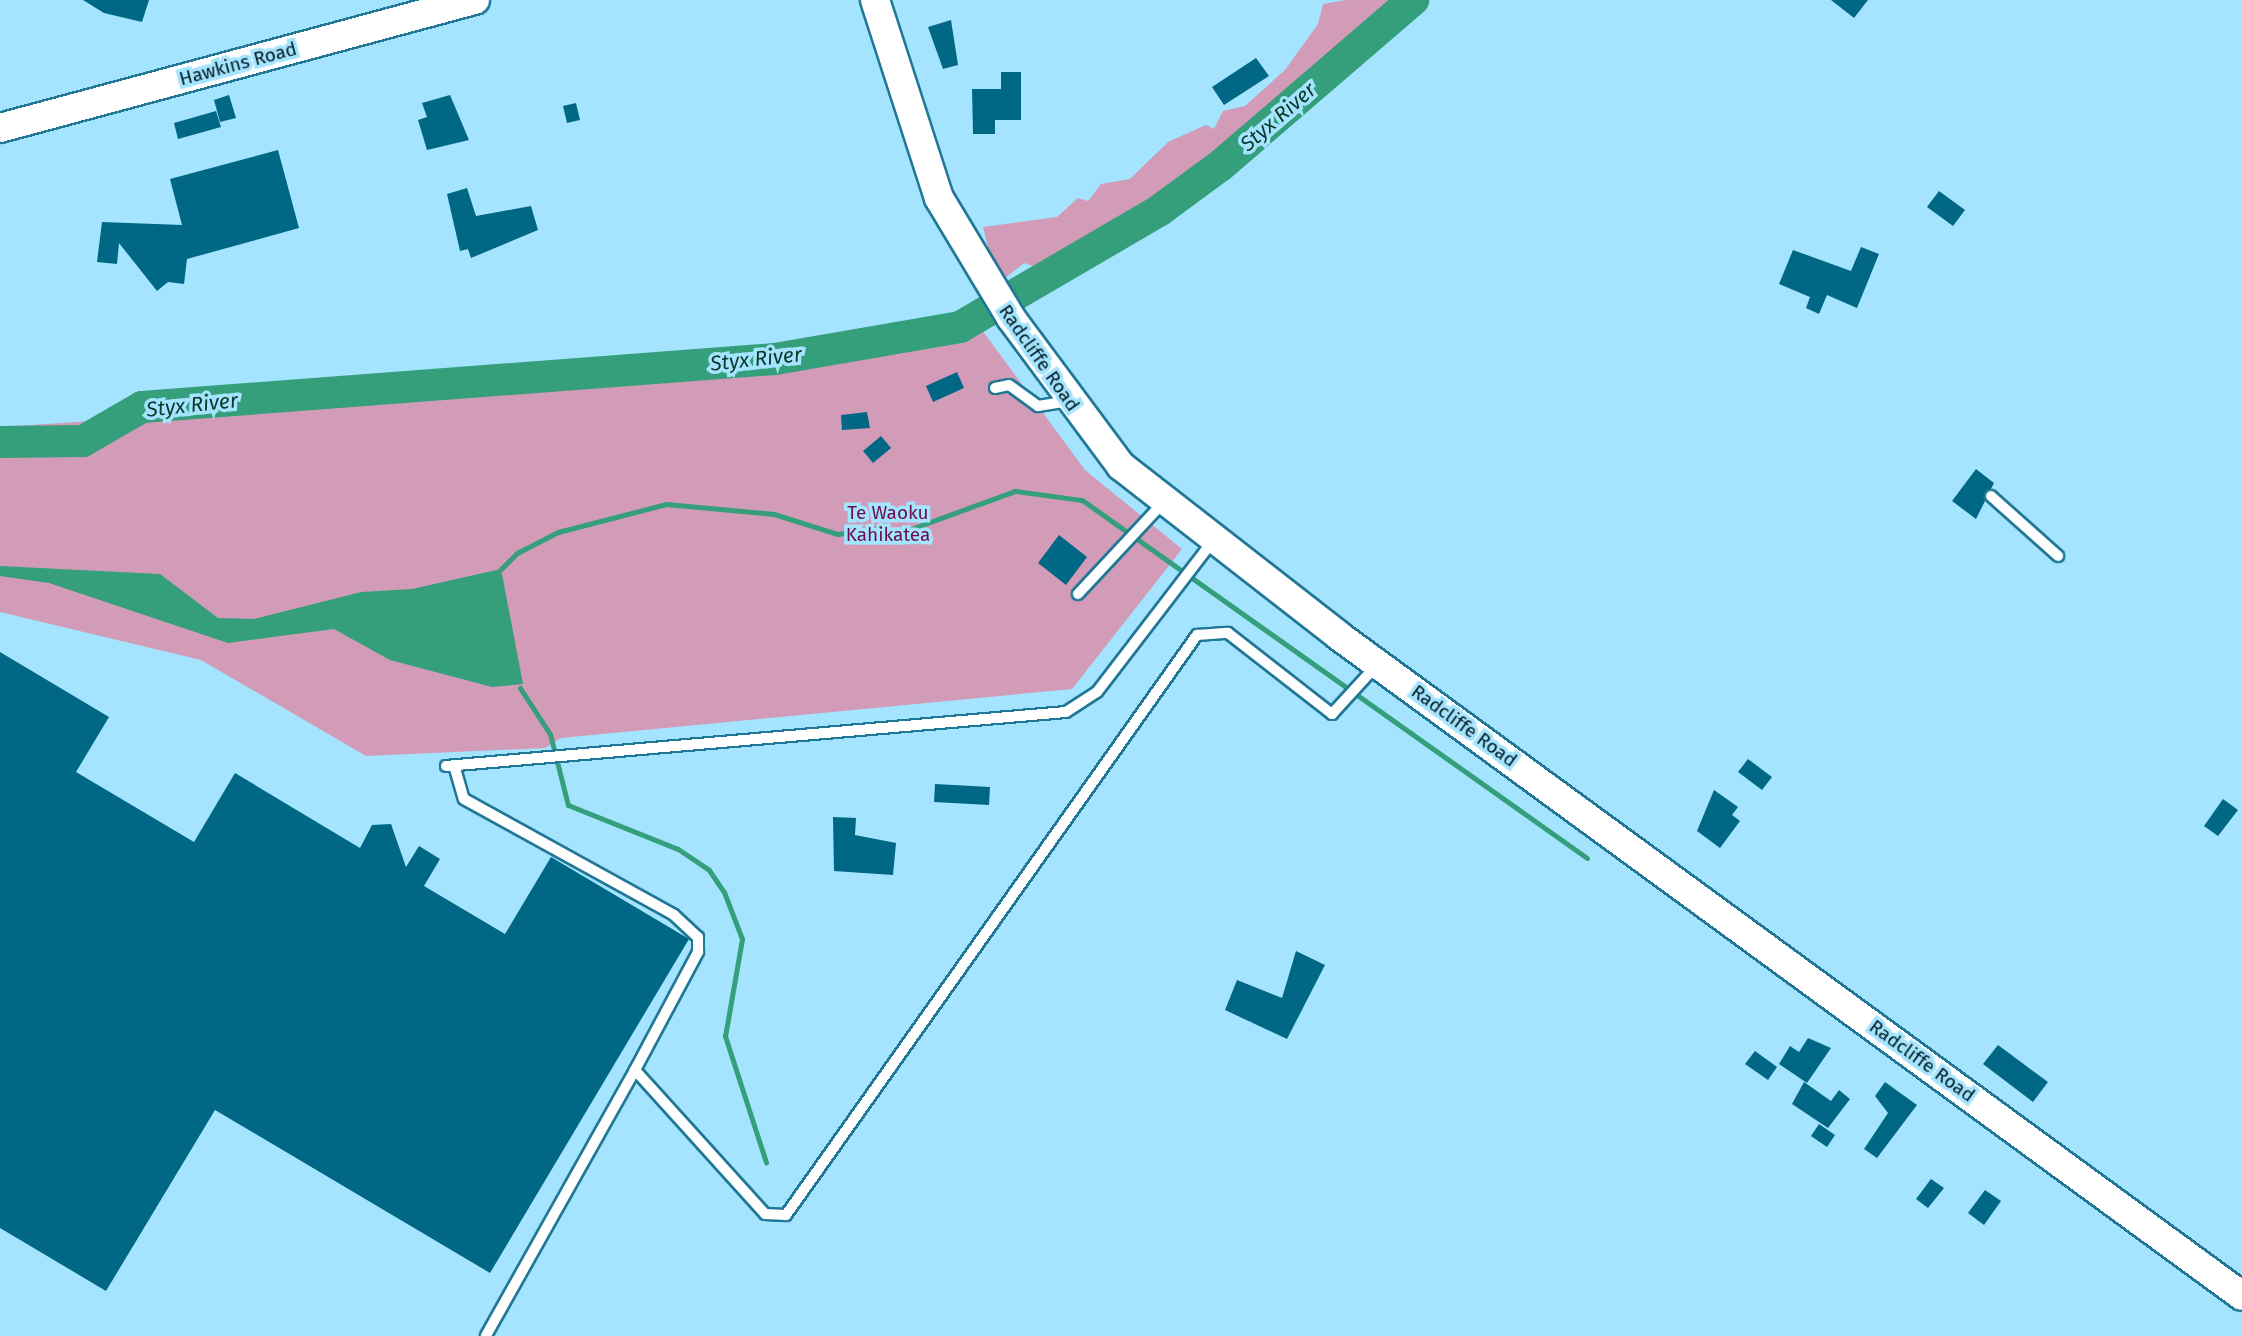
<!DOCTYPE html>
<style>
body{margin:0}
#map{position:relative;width:2242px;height:1336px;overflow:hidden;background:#a4e4fe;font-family:"Fira Sans",sans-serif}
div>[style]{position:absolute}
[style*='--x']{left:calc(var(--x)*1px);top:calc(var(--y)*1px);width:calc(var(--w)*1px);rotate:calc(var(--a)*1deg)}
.green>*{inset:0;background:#d29bb8}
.water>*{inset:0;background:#349f7a}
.stream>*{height:5px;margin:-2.5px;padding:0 2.5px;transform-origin:2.5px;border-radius:2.5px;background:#349f7a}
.river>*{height:32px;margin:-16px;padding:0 16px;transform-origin:16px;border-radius:16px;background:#349f7a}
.building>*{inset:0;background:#006784}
.roads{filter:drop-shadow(2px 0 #207896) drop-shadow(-2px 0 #207896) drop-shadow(0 2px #207896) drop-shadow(0 -2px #207896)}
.lane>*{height:10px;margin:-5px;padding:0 5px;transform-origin:5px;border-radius:5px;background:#fff}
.secondary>*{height:28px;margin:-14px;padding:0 14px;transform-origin:14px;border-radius:14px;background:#fff}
span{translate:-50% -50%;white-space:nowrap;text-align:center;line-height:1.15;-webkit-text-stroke:7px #a4e4fe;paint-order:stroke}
.street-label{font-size:19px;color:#021b25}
.park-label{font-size:19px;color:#6e0d4e}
.water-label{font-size:21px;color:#0c3a2a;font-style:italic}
</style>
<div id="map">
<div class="green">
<i style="clip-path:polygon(1346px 0,1403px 0,1406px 22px,1379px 49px,1368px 44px,1360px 53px,1332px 60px,1284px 97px,1252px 123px,1247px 142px,1214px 165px,1185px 201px,1154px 202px,1141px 228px,1117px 243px,1098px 242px,1039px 268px,1024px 263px,1004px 279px,995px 275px,983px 227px,1057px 217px,1078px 198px,1088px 201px,1101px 184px,1130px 179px,1168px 142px,1206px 125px,1214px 129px,1223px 111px,1245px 106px,1285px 70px,1318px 24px,1323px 4px)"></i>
<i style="clip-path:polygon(982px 330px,1085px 470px,1182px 549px,1072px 689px,561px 738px,545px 748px,366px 756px,201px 660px,0 612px,0 427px,385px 402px)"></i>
</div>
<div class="water">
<i style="clip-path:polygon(0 566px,160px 574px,218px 618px,254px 619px,361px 592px,412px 589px,501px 569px,523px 684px,492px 687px,390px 660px,334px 629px,228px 643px,49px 583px,0 576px)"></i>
</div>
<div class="stream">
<i style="--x:501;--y:569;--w:23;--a:-45"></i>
<i style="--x:517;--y:553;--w:46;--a:-27.1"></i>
<i style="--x:558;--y:532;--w:112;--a:-14.5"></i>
<i style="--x:666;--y:504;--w:108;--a:5.3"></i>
<i style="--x:774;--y:514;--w:66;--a:17.6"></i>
<i style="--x:837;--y:534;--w:46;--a:-7.4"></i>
<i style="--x:883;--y:528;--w:18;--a:16"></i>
<i style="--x:900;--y:533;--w:122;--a:-20.1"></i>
<i style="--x:1015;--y:491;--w:68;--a:7.7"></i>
<i style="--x:1082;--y:500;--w:619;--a:35.33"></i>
<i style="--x:520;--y:688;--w:55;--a:56.9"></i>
<i style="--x:550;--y:734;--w:73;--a:75.8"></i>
<i style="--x:568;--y:805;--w:118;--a:21.8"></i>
<i style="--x:678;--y:849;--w:37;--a:34"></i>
<i style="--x:709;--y:870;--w:27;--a:56"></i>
<i style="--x:724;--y:892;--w:50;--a:69"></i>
<i style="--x:742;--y:939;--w:98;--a:99.9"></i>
<i style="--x:725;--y:1036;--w:133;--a:72"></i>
</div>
<div class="river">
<i style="--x:0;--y:442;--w:83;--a:-0.7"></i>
<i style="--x:83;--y:441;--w:68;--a:-30"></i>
<i style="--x:142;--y:407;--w:635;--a:-4.34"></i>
<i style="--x:775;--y:359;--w:188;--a:-9.8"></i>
<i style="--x:960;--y:327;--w:232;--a:-30.3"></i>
<i style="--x:1160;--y:210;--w:74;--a:-36.3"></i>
<i style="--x:1220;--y:166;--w:255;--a:-40.7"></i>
</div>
<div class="building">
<i style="clip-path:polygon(83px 0,149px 0,142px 22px,104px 13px)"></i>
<i style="clip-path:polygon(1831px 0,1868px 0,1854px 18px)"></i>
<i style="clip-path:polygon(951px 20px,958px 65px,943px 69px,928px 27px)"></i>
<i style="clip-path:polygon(1256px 58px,1269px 76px,1224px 105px,1212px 87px)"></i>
<i style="clip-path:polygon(1001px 72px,1021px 72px,1021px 120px,995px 120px,995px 134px,973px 134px,972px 89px,1001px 89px)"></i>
<i style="clip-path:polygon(229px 95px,236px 118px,220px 122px,214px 100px)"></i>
<i style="clip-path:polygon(450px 95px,469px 140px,427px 150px,418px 120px,427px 117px,422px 103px)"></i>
<i style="clip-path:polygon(576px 103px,580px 120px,567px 123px,563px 106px)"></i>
<i style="clip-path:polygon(216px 111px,221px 127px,178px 139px,174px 123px)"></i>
<i style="clip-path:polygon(278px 150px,299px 228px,187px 259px,184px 284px,168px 282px,157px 291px,119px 243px,117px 264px,97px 262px,102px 222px,182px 225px,170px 179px)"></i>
<i style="clip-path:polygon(467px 188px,476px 216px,531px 206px,538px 230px,471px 258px,468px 249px,460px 251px,447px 194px)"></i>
<i style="clip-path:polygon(1939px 191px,1965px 210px,1953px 226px,1927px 207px)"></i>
<i style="clip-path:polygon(1861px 247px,1879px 254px,1857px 308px,1827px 295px,1819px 314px,1806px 308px,1810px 297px,1779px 284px,1793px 250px,1851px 271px)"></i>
<i style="clip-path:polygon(957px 372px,964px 388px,933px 402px,926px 386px)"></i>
<i style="clip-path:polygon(867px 412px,870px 428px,842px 430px,841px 415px)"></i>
<i style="clip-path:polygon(881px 436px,891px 448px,873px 463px,863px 451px)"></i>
<i style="clip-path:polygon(1976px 469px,1994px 483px,1976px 519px,1952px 501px)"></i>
<i style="clip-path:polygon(1059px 535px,1087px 557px,1066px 585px,1038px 563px)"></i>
<i style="clip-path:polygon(0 652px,109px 717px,76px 772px,194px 842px,235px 773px,360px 848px,372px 825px,391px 824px,406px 867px,419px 846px,440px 859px,424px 886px,505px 934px,551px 857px,689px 939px,490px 1273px,215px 1110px,106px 1291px,0 1228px)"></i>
<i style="clip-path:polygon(1748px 759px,1772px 777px,1762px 790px,1738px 772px)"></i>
<i style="clip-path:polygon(935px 784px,990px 787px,989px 805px,934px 802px)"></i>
<i style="clip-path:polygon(1714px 790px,1738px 807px,1732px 815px,1740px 821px,1720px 848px,1697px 831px)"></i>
<i style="clip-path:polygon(2223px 799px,2238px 810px,2218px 836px,2204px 826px)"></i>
<i style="clip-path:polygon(833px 817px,856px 818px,855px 835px,896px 843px,893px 875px,834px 871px)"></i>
<i style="clip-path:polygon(1296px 951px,1325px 965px,1287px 1039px,1225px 1010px,1237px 980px,1282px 998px)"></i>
<i style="clip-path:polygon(1808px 1038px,1831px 1048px,1807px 1083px,1779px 1064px,1790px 1046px,1799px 1052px)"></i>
<i style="clip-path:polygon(1998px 1045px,2048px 1082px,2033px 1102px,1983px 1064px)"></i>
<i style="clip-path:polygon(1755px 1051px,1777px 1067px,1768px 1080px,1745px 1064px)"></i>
<i style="clip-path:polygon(1804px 1082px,1831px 1101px,1839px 1090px,1850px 1099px,1828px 1128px,1792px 1104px)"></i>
<i style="clip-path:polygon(1885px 1082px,1917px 1105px,1877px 1158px,1864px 1149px,1888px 1113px,1875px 1096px)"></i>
<i style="clip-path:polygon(1819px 1124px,1835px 1135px,1827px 1147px,1811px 1136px)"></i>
<i style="clip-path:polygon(1931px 1179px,1944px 1188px,1928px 1208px,1916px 1199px)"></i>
<i style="clip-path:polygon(1985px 1190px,2001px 1201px,1984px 1225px,1968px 1213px)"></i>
</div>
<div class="roads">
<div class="lane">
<i style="--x:995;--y:388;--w:14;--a:-12"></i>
<i style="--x:1009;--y:385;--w:36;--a:36"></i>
<i style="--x:1038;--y:406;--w:30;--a:-9"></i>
<i style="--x:1991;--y:496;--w:90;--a:41.8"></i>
<i style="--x:1078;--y:594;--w:125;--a:-47"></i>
<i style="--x:454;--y:765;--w:35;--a:74"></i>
<i style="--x:464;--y:799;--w:240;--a:28.9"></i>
<i style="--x:674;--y:915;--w:33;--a:43"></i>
<i style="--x:698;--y:937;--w:15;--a:90"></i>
<i style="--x:698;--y:952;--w:134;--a:118.1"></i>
<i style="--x:635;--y:1070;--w:305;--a:119.3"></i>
<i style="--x:446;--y:766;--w:622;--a:-4.98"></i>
<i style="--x:1066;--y:712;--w:37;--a:-33"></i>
<i style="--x:1097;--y:692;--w:190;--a:-52.5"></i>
<i style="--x:635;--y:1070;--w:194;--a:47.9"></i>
<i style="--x:765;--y:1214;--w:21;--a:3"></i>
<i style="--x:786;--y:1215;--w:711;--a:-54.68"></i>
<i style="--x:1197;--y:635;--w:31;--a:-4"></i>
<i style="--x:1228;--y:633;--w:132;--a:37.9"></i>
<i style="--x:1332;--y:714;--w:65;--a:-47.5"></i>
</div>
<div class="secondary">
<i style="--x:875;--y:0;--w:208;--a:72.1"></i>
<i style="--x:939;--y:198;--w:140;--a:59"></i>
<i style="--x:1011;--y:318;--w:184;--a:53.4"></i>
<i style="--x:1121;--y:466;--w:276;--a:37.9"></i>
<i style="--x:1339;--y:636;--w:1118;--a:36.16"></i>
<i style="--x:0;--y:128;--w:492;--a:-15.1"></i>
</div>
</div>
<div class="street-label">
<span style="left:238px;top:64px;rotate:-15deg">Hawkins Road</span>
<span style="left:1039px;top:358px;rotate:55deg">Radcliffe Road</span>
<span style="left:1464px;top:726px;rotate:36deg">Radcliffe Road</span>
<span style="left:1922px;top:1061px;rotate:36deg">Radcliffe Road</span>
</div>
<div class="park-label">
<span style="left:888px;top:524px">Te Waoku<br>Kahikatea</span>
</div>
<div class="water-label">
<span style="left:1278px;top:117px;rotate:-41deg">Styx River</span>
<span style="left:756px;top:359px;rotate:-6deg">Styx River</span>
<span style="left:192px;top:405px;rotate:-6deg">Styx River</span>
</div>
</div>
